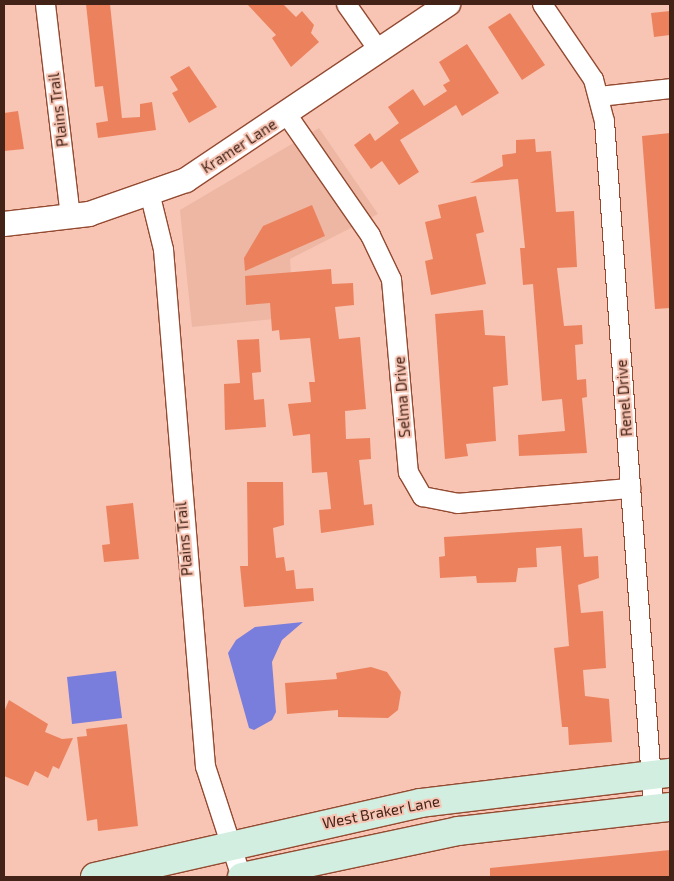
<!DOCTYPE html>
<style>
body{margin:0}
#map{position:relative;width:674px;height:881px;overflow:hidden;background:#f8c5b4;font-family:"Exo 2",sans-serif}
div>[style]{position:absolute}
[style*='--x']{left:calc(var(--x)*1px);top:calc(var(--y)*1px);width:calc(var(--w)*1px);rotate:calc(var(--a)*1deg)}
.built>*{inset:0;background:#edb7a4}
.water>*{inset:0;background:#797ddc}
.building>*{inset:0;background:#ec825d}
.roads{filter:drop-shadow(1px 0 #934a31) drop-shadow(-1px 0 #934a31) drop-shadow(0 1px #934a31) drop-shadow(0 -1px #934a31)}
.minor>*{height:19px;margin:-9.5px;padding:0 9.5px;transform-origin:9.5px;border-radius:9.5px;background:#fff}
.tertiary>*{height:24px;margin:-12px;padding:0 12px;transform-origin:12px;border-radius:12px;background:#fff}
.secondary>*{height:28px;margin:-14px;padding:0 14px;transform-origin:14px;border-radius:14px;background:#d1eee0}
span{translate:-50% -50%;white-space:nowrap;text-align:center;line-height:1.15;-webkit-text-stroke:4px #f8c5b4;paint-order:stroke}
.street-label{font-size:15px;color:#432318}
.frame{position:absolute;inset:0;border:5px solid #432318;pointer-events:none}
</style>
<div id="map">
<div class="built">
<i style="clip-path:polygon(319px 128px,378px 214px,290px 259px,294px 317px,192px 327px,180px 210px)"></i>
</div>
<div class="water">
<i style="clip-path:polygon(303px 622px,282px 640px,272px 662px,276px 712px,272px 720px,254px 730px,249px 728px,228px 653px,236px 640px,255px 627px)"></i>
<i style="clip-path:polygon(116px 671px,122px 718px,72px 724px,67px 677px)"></i>
</div>
<div class="building">
<i style="clip-path:polygon(86px 4px,110px 4px,122px 118px,140px 117px,140px 104px,152px 102px,156px 130px,98px 138px,96px 123px,108px 121px,103px 86px,95px 87px)"></i>
<i style="clip-path:polygon(247px 4px,283px 4px,296px 17px,302px 11px,314px 25px,311px 33px,319px 42px,291px 67px,272px 38px,276px 35px)"></i>
<i style="clip-path:polygon(670px 11px,670px 35px,654px 37px,651px 13px)"></i>
<i style="clip-path:polygon(510px 13px,545px 65px,522px 80px,488px 27px)"></i>
<i style="clip-path:polygon(467px 44px,499px 93px,462px 116px,456px 105px,400px 140px,419px 172px,399px 185px,382px 161px,371px 169px,354px 145px,370px 133px,375px 141px,399px 123px,388px 107px,413px 89px,424px 106px,447px 91px,443px 85px,450px 81px,439px 62px)"></i>
<i style="clip-path:polygon(189px 66px,217px 107px,189px 123px,172px 93px,178px 90px,170px 77px)"></i>
<i style="clip-path:polygon(18px 111px,24px 149px,4px 151px,4px 113px)"></i>
<i style="clip-path:polygon(670px 133px,670px 308px,655px 309px,642px 136px)"></i>
<i style="clip-path:polygon(535px 139px,536px 152px,551px 151px,556px 212px,574px 211px,577px 267px,557px 268px,564px 326px,582px 325px,583px 344px,575px 345px,577px 380px,586px 379px,587px 397px,582px 398px,587px 453px,519px 456px,518px 435px,565px 431px,562px 399px,542px 401px,533px 284px,523px 285px,520px 248px,525px 248px,518px 179px,470px 183px,503px 166px,502px 155px,516px 153px,516px 140px)"></i>
<i style="clip-path:polygon(476px 196px,484px 232px,476px 234px,486px 284px,431px 295px,425px 261px,433px 259px,425px 222px,441px 218px,438px 205px)"></i>
<i style="clip-path:polygon(312px 205px,325px 236px,245px 271px,244px 258px,263px 226px)"></i>
<i style="clip-path:polygon(331px 269px,332px 284px,353px 283px,354px 305px,335px 307px,339px 339px,360px 337px,366px 409px,345px 411px,346px 439px,370px 438px,371px 459px,359px 460px,364px 505px,372px 504px,374px 525px,321px 533px,319px 510px,331px 509px,327px 472px,312px 473px,310px 434px,293px 436px,288px 404px,311px 402px,309px 382px,315px 382px,310px 338px,280px 340px,279px 330px,272px 331px,270px 303px,246px 305px,245px 276px)"></i>
<i style="clip-path:polygon(483px 310px,485px 335px,505px 336px,508px 385px,493px 387px,496px 441px,466px 444px,468px 456px,445px 459px,435px 314px)"></i>
<i style="clip-path:polygon(259px 339px,261px 372px,252px 373px,254px 400px,264px 399px,266px 427px,225px 430px,224px 384px,240px 383px,237px 340px)"></i>
<i style="clip-path:polygon(247px 482px,283px 482px,284px 525px,273px 528px,276px 558px,284px 557px,286px 571px,294px 570px,296px 589px,313px 588px,314px 601px,244px 607px,240px 566px,248px 566px)"></i>
<i style="clip-path:polygon(133px 503px,139px 559px,104px 562px,102px 545px,110px 544px,106px 506px)"></i>
<i style="clip-path:polygon(582px 528px,584px 557px,598px 556px,599px 578px,578px 585px,581px 613px,603px 611px,606px 668px,583px 670px,585px 696px,609px 699px,612px 742px,569px 745px,568px 727px,562px 727px,554px 648px,569px 646px,561px 546px,536px 548px,537px 567px,518px 568px,516px 582px,477px 583px,476px 576px,440px 578px,439px 557px,445px 556px,444px 537px)"></i>
<i style="clip-path:polygon(371px 667px,387px 672px,401px 692px,398px 710px,388px 718px,338px 717px,338px 710px,287px 714px,285px 683px,337px 679px,336px 673px)"></i>
<i style="clip-path:polygon(9px 700px,48px 724px,45px 732px,62px 739px,73px 738px,59px 769px,53px 766px,48px 778px,35px 771px,28px 786px,4px 776px,4px 712px)"></i>
<i style="clip-path:polygon(127px 724px,138px 826px,98px 831px,97px 819px,87px 821px,77px 737px,87px 736px,86px 729px)"></i>
<i style="clip-path:polygon(670px 850px,670px 877px,490px 877px,490px 868px)"></i>
</div>
<div class="roads">
<div class="minor">
<i style="--x:45;--y:4;--w:214;--a:83.3"></i>
<i style="--x:346;--y:4;--w:57;--a:54.9"></i>
<i style="--x:542;--y:4;--w:91;--a:55.8"></i>
<i style="--x:593;--y:79;--w:43;--a:75.3"></i>
<i style="--x:604;--y:121;--w:689;--a:85.92"></i>
<i style="--x:599;--y:96;--w:71;--a:-6.4"></i>
<i style="--x:287;--y:115;--w:146;--a:55.3"></i>
<i style="--x:370;--y:235;--w:49;--a:64.5"></i>
<i style="--x:391;--y:279;--w:194;--a:85"></i>
<i style="--x:408;--y:472;--w:28;--a:60"></i>
<i style="--x:422;--y:496;--w:36;--a:11"></i>
<i style="--x:457;--y:503;--w:174;--a:-5"></i>
<i style="--x:150;--y:196;--w:55;--a:76.2"></i>
<i style="--x:163;--y:249;--w:519;--a:85.36"></i>
<i style="--x:205;--y:766;--w:117;--a:72"></i>
</div>
<div class="tertiary">
<i style="--x:4;--y:224;--w:86;--a:-6.7"></i>
<i style="--x:89;--y:214;--w:103;--a:-19.3"></i>
<i style="--x:186;--y:180;--w:316;--a:-33.9"></i>
</div>
<div class="secondary">
<i style="--x:95;--y:877;--w:334;--a:-12.8"></i>
<i style="--x:421;--y:803;--w:251;--a:-6.9"></i>
<i style="--x:242;--y:877;--w:221;--a:-12"></i>
<i style="--x:458;--y:831;--w:213;--a:-6.5"></i>
</div>
</div>
<div class="street-label">
<span style="left:58px;top:110px;rotate:-97deg">Plains Trail</span>
<span style="left:239px;top:146px;rotate:-33deg">Kramer Lane</span>
<span style="left:402px;top:397px;rotate:-94deg">Selma Drive</span>
<span style="left:624px;top:398px;rotate:-94deg">Renel Drive</span>
<span style="left:184px;top:539px;rotate:-95deg">Plains Trail</span>
<span style="left:381px;top:812px;rotate:-11deg">West Braker Lane</span>
</div>
<div class="frame"></div>
</div>
